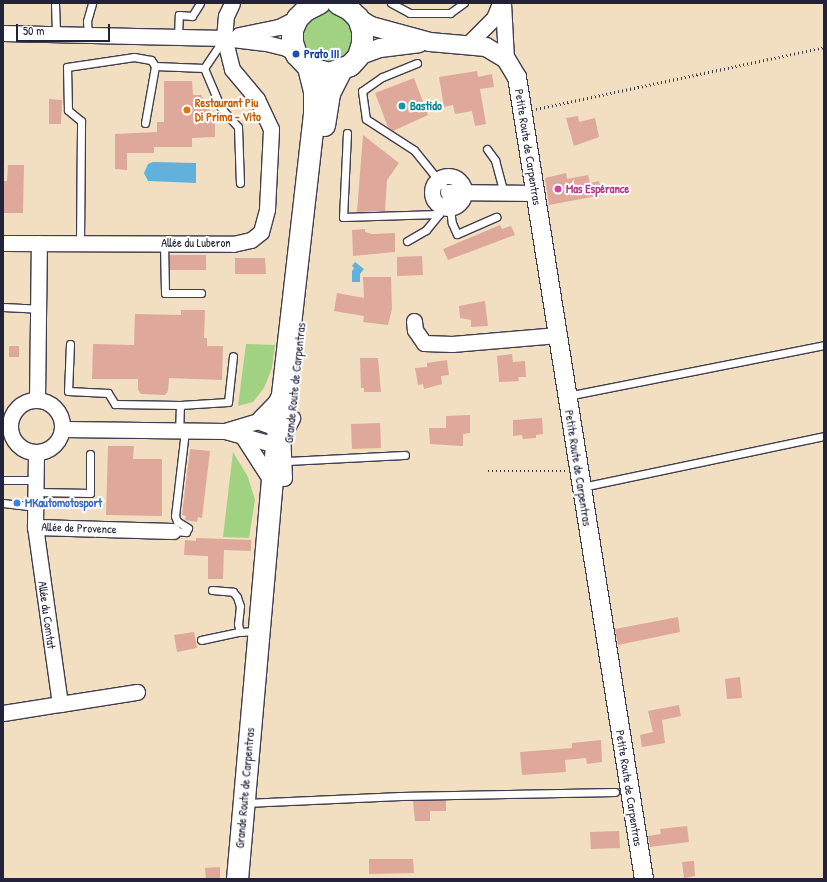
<!DOCTYPE html>
<meta charset="utf-8">
<style>
body{margin:0}
#map{position:relative;width:827px;height:882px;overflow:hidden;background:#f2dec0;font-family:"Patrick Hand",sans-serif}
div>[style]{position:absolute}
[style*='--x']{left:calc(var(--x)*1px);top:calc(var(--y)*1px);width:calc(var(--w)*1px);rotate:calc(var(--a)*1deg)}
.green>*{inset:0;background:#a1d282}
.round{border-radius:50%}
.water>*{inset:0;background:#62b1dc}
.building>*{inset:0;background:#dea89b}
.path>*{height:2.5px;margin-top:-1.25px;transform-origin:0;background:repeating-linear-gradient(90deg,#413e4f 0 1px,transparent 0 4px)}
.roads{filter:drop-shadow(1px 0 #413e4f) drop-shadow(-1px 0 #413e4f) drop-shadow(0 1px #413e4f) drop-shadow(0 -1px #413e4f)}
.service>*{height:7px;margin:-3.5px;padding:0 3.5px;transform-origin:3.5px;border-radius:3.5px;background:#fff}
.minor>*{height:15px;margin:-7.5px;padding:0 7.5px;transform-origin:7.5px;border-radius:7.5px;background:#fff}
.minor>.ring{margin:-7.5px;padding:0;box-sizing:content-box;background:none;border:15px solid #fff;border-radius:50%}
.tertiary>*{height:18px;margin:-9px;padding:0 9px;transform-origin:9px;border-radius:9px;background:#fff}
.secondary>*{height:21px;margin:-10.5px;padding:0 10.5px;transform-origin:10.5px;border-radius:10.5px;background:#fff}
.dots>*{width:11px;height:11px;translate:-50% -50%;box-sizing:border-box;border:2px solid #fff;border-radius:50%}
span{translate:-50% -50%;white-space:nowrap;text-align:center;line-height:1.15;-webkit-text-stroke:4px #fff;paint-order:stroke}
.transit-label{font-size:12px;color:#164399;font-weight:700}
.left{translate:0 -50%;text-align:left}
.food-label{font-size:12px;color:#c56008;font-weight:700}
.culture-label{font-size:12px;color:#0d838f;font-weight:700}
.street-label{font-size:12px;color:#22223b}
.hotel-label{font-size:12px;color:#b23c85;font-weight:700}
.shop-label{font-size:12px;color:#366cbe;font-weight:700}
.frame{position:absolute;inset:0;border:4px solid #22223b;pointer-events:none}
.scale{position:absolute;left:16px;top:24px;width:94px;height:18px;box-sizing:border-box;border:2px solid #22223b;border-top:0;padding-left:5px;font-size:12px;line-height:14px;white-space:nowrap;color:#22223b;-webkit-text-stroke:3px #fff;paint-order:stroke}
</style>
<div id="map">
<div class="green">
<i class="round" style="left:303px;top:11px;width:50px;height:50px"></i>
<i style="clip-path:polygon(246px 344px,275px 345px,272px 368px,264px 388px,253px 402px,238px 406px)"></i>
<i style="clip-path:polygon(233px 452px,248px 477px,255px 500px,249px 538px,223px 537px)"></i>
</div>
<div class="water">
<i style="clip-path:polygon(153px 162px,196px 163px,196px 183px,148px 181px,144px 173px,148px 164px)"></i>
<i style="clip-path:polygon(355px 262px,364px 269px,360px 274px,360px 282px,352px 282px,352px 271px,354px 268px,352px 266px)"></i>
</div>
<div class="building">
<i style="clip-path:polygon(477px 71px,478px 77px,492px 74px,494px 87px,480px 89px,486px 124px,475px 126px,472px 111px,455px 114px,453px 105px,444px 107px,439px 77px)"></i>
<i style="clip-path:polygon(414px 78px,428px 115px,393px 131px,388px 127px,375px 93px)"></i>
<i style="clip-path:polygon(164px 81px,192px 81px,193px 95px,201px 95px,215px 119px,215px 137px,192px 138px,192px 147px,154px 147px,154px 153px,127px 153px,127px 170px,115px 169px,115px 134px,157px 132px,157px 122px,164px 122px)"></i>
<i style="clip-path:polygon(49px 99px,62px 100px,61px 124px,49px 124px)"></i>
<i style="clip-path:polygon(578px 116px,579px 122px,595px 118px,599px 137px,574px 146px,566px 118px)"></i>
<i style="clip-path:polygon(363px 135px,399px 163px,387px 180px,385px 211px,357px 212px)"></i>
<i style="clip-path:polygon(8px 165px,24px 165px,23px 213px,3px 213px,3px 181px,7px 181px)"></i>
<i style="clip-path:polygon(566px 173px,567px 179px,588px 175px,590px 183px,599px 181px,602px 195px,549px 205px,545px 178px)"></i>
<i style="clip-path:polygon(500px 225px,502px 229px,511px 226px,515px 235px,448px 260px,443px 249px)"></i>
<i style="clip-path:polygon(365px 229px,365px 232px,372px 234px,395px 233px,395px 252px,353px 256px,352px 230px)"></i>
<i style="clip-path:polygon(169px 255px,206px 255px,206px 270px,170px 270px)"></i>
<i style="clip-path:polygon(422px 256px,423px 275px,397px 276px,397px 257px)"></i>
<i style="clip-path:polygon(235px 258px,265px 258px,266px 274px,235px 274px)"></i>
<i style="clip-path:polygon(363px 277px,391px 277px,392px 309px,388px 325px,363px 322px,364px 316px,334px 311px,337px 293px,364px 298px)"></i>
<i style="clip-path:polygon(485px 301px,488px 326px,471px 327px,471px 320px,460px 318px,459px 306px)"></i>
<i style="clip-path:polygon(181px 310px,205px 310px,204px 338px,207px 338px,207px 346px,223px 346px,222px 380px,169px 378px,168px 391px,165px 395px,141px 394px,138px 390px,138px 379px,92px 379px,93px 344px,134px 345px,135px 314px,181px 315px)"></i>
<i style="clip-path:polygon(9px 346px,19px 346px,19px 357px,9px 357px)"></i>
<i style="clip-path:polygon(512px 354px,513px 362px,525px 361px,526px 377px,518px 377px,519px 381px,499px 382px,497px 356px)"></i>
<i style="clip-path:polygon(360px 358px,378px 358px,381px 392px,364px 392px,364px 388px,361px 388px)"></i>
<i style="clip-path:polygon(447px 360px,449px 375px,441px 376px,442px 384px,424px 389px,423px 384px,418px 385px,415px 368px,427px 367px,427px 363px)"></i>
<i style="clip-path:polygon(470px 415px,470px 433px,463px 434px,463px 446px,430px 444px,429px 428px,446px 428px,446px 416px)"></i>
<i style="clip-path:polygon(542px 418px,543px 434px,536px 435px,536px 438px,523px 439px,522px 435px,513px 436px,513px 420px)"></i>
<i style="clip-path:polygon(380px 423px,381px 448px,352px 449px,351px 424px)"></i>
<i style="clip-path:polygon(108px 446px,134px 446px,133px 459px,162px 459px,162px 516px,106px 515px)"></i>
<i style="clip-path:polygon(190px 449px,210px 451px,202px 518px,198px 517px,197px 522px,185px 520px,186px 516px,182px 515px)"></i>
<i style="clip-path:polygon(196px 538px,251px 540px,251px 551px,224px 550px,223px 579px,208px 579px,208px 556px,184px 555px,185px 540px,196px 541px)"></i>
<i style="clip-path:polygon(678px 617px,680px 632px,618px 645px,615px 629px)"></i>
<i style="clip-path:polygon(194px 632px,197px 648px,177px 652px,174px 635px)"></i>
<i style="clip-path:polygon(740px 677px,742px 698px,727px 699px,725px 679px)"></i>
<i style="clip-path:polygon(679px 705px,681px 716px,662px 720px,665px 743px,642px 747px,640px 735px,653px 732px,648px 711px)"></i>
<i style="clip-path:polygon(601px 740px,602px 762px,587px 764px,586px 758px,565px 760px,566px 772px,522px 775px,520px 752px,572px 748px,572px 743px)"></i>
<i style="clip-path:polygon(446px 800px,446px 811px,430px 811px,430px 821px,415px 821px,413px 801px)"></i>
<i style="clip-path:polygon(687px 826px,689px 842px,650px 847px,648px 836px,661px 834px,660px 829px)"></i>
<i style="clip-path:polygon(619px 831px,620px 848px,591px 849px,590px 832px)"></i>
<i style="clip-path:polygon(369px 859px,413px 859px,414px 873px,369px 874px)"></i>
<i style="clip-path:polygon(694px 861px,695px 876px,684px 878px,682px 862px)"></i>
<i style="clip-path:polygon(220px 867px,220px 879px,206px 879px,205px 868px)"></i>
</div>
<div class="path">
<i style="--x:536;--y:109;--w:295;--a:-12.1"></i>
<i style="--x:488;--y:471;--w:78;--a:0"></i>
</div>
<div class="roads">
<div class="service">
<i style="--x:55;--y:3;--w:32;--a:88"></i>
<i style="--x:391;--y:3;--w:21;--a:28"></i>
<i style="--x:410;--y:13;--w:40;--a:0"></i>
<i style="--x:450;--y:13;--w:17;--a:-36"></i>
<i style="--x:88;--y:35;--w:14;--a:-94"></i>
<i style="--x:87;--y:21;--w:19;--a:-74"></i>
<i style="--x:178;--y:38;--w:23;--a:-88"></i>
<i style="--x:179;--y:15;--w:13;--a:4"></i>
<i style="--x:192;--y:16;--w:15;--a:-58"></i>
<i style="--x:223;--y:40;--w:34;--a:124"></i>
<i style="--x:204;--y:68;--w:43;--a:67"></i>
<i style="--x:221;--y:108;--w:25;--a:48"></i>
<i style="--x:238;--y:127;--w:56;--a:88"></i>
<i style="--x:417;--y:63;--w:38;--a:158"></i>
<i style="--x:382;--y:77;--w:24;--a:145"></i>
<i style="--x:362;--y:91;--w:28;--a:82"></i>
<i style="--x:366;--y:119;--w:57;--a:32.9"></i>
<i style="--x:414;--y:150;--w:54;--a:51"></i>
<i style="--x:448;--y:192;--w:31;--a:83"></i>
<i style="--x:452;--y:223;--w:12;--a:66"></i>
<i style="--x:457;--y:234;--w:43;--a:-23.6"></i>
<i style="--x:145;--y:123;--w:58;--a:-80"></i>
<i style="--x:155;--y:66;--w:49;--a:2.3"></i>
<i style="--x:347;--y:133;--w:84;--a:92.7"></i>
<i style="--x:343;--y:217;--w:96;--a:-1.8"></i>
<i style="--x:439;--y:214;--w:22;--a:-68"></i>
<i style="--x:487;--y:149;--w:14;--a:54"></i>
<i style="--x:495;--y:160;--w:34;--a:75"></i>
<i style="--x:407;--y:241;--w:22;--a:-30"></i>
<i style="--x:426;--y:230;--w:21;--a:-51"></i>
<i style="--x:80;--y:243;--w:122;--a:-89.5"></i>
<i style="--x:81;--y:121;--w:17;--a:-140"></i>
<i style="--x:68;--y:110;--w:43;--a:-91.3"></i>
<i style="--x:67;--y:67;--w:68;--a:-8.5"></i>
<i style="--x:134;--y:57;--w:17;--a:10"></i>
<i style="--x:151;--y:60;--w:7;--a:56"></i>
<i style="--x:164;--y:244;--w:49;--a:88.8"></i>
<i style="--x:165;--y:293;--w:36;--a:0"></i>
<i style="--x:3;--y:307;--w:35;--a:3"></i>
<i style="--x:70;--y:344;--w:47;--a:92.4"></i>
<i style="--x:68;--y:391;--w:40;--a:2.9"></i>
<i style="--x:108;--y:393;--w:13;--a:58"></i>
<i style="--x:115;--y:404;--w:65;--a:0.9"></i>
<i style="--x:180;--y:405;--w:26;--a:92"></i>
<i style="--x:567;--y:396;--w:262;--a:-11.2"></i>
<i style="--x:180;--y:405;--w:48;--a:-3.6"></i>
<i style="--x:228;--y:402;--w:46;--a:-83.8"></i>
<i style="--x:286;--y:461;--w:119;--a:-2.9"></i>
<i style="--x:3;--y:480;--w:33;--a:0"></i>
<i style="--x:582;--y:487;--w:247;--a:-11.9"></i>
<i style="--x:36;--y:492;--w:54;--a:1.1"></i>
<i style="--x:90;--y:493;--w:39;--a:-90"></i>
<i style="--x:3;--y:503;--w:32;--a:7"></i>
<i style="--x:173;--y:531;--w:13;--a:4"></i>
<i style="--x:186;--y:532;--w:4;--a:-63"></i>
<i style="--x:188;--y:528;--w:13;--a:-148"></i>
<i style="--x:177;--y:521;--w:5;--a:-112"></i>
<i style="--x:175;--y:516;--w:86;--a:-83.3"></i>
<i style="--x:212;--y:590;--w:21;--a:5"></i>
<i style="--x:233;--y:592;--w:6;--a:51"></i>
<i style="--x:237;--y:597;--w:9;--a:72"></i>
<i style="--x:240;--y:606;--w:18;--a:96"></i>
<i style="--x:238;--y:624;--w:8;--a:76"></i>
<i style="--x:240;--y:632;--w:16;--a:-4"></i>
<i style="--x:201;--y:640;--w:40;--a:-12"></i>
<i style="--x:245;--y:803;--w:156;--a:-2.6"></i>
<i style="--x:401;--y:796;--w:214;--a:-1.1"></i>
</div>
<div class="minor">
<i style="--x:503;--y:3;--w:56;--a:86.9"></i>
<i style="--x:3;--y:33;--w:221;--a:1.3"></i>
<i style="--x:224;--y:38;--w:42;--a:6.8"></i>
<i style="--x:266;--y:43;--w:21;--a:14"></i>
<i style="--x:286;--y:48;--w:12;--a:31"></i>
<i style="--x:239;--y:35;--w:41;--a:-11.3"></i>
<i style="--x:279;--y:27;--w:20;--a:-27"></i>
<i style="--x:467;--y:45;--w:38;--a:-45"></i>
<i style="--x:494;--y:18;--w:16;--a:-68"></i>
<i class="ring" style="left:432px;top:176px;width:17px;height:17px"></i>
<i style="--x:448;--y:192;--w:88;--a:0.7"></i>
<i style="--x:3;--y:243;--w:230;--a:0.2"></i>
<i style="--x:233;--y:244;--w:18;--a:-13"></i>
<i style="--x:251;--y:240;--w:13;--a:-39"></i>
<i style="--x:261;--y:232;--w:24;--a:-75"></i>
<i style="--x:267;--y:209;--w:80;--a:-87.1"></i>
<i style="--x:271;--y:129;--w:33;--a:-115"></i>
<i style="--x:257;--y:99;--w:39;--a:-130"></i>
<i style="--x:232;--y:69;--w:32;--a:-104"></i>
<i style="--x:224;--y:38;--w:22;--a:-85"></i>
<i style="--x:226;--y:16;--w:14;--a:-65"></i>
<i style="--x:414;--y:321;--w:9;--a:84"></i>
<i style="--x:415;--y:330;--w:16;--a:55"></i>
<i style="--x:424;--y:343;--w:28;--a:2"></i>
<i style="--x:452;--y:344;--w:106;--a:-4.9"></i>
<i class="ring" style="left:10px;top:400px;width:37px;height:37px"></i>
<i style="--x:37;--y:400;--w:157;--a:-89.3"></i>
<i style="--x:257;--y:421;--w:28;--a:-46"></i>
<i style="--x:276;--y:401;--w:11;--a:-63"></i>
<i style="--x:63;--y:429;--w:162;--a:0.7"></i>
<i style="--x:225;--y:431;--w:49;--a:15.5"></i>
<i style="--x:272;--y:444;--w:10;--a:-29"></i>
<i style="--x:281;--y:439;--w:24;--a:-62"></i>
<i style="--x:225;--y:431;--w:34;--a:-17"></i>
<i style="--x:257;--y:421;--w:27;--a:20"></i>
<i style="--x:282;--y:430;--w:48;--a:87.6"></i>
<i style="--x:243;--y:437;--w:54;--a:57.2"></i>
<i style="--x:36;--y:453;--w:74;--a:90.8"></i>
<i style="--x:35;--y:527;--w:138;--a:1.7"></i>
<i style="--x:60;--y:704;--w:78;--a:-8.9"></i>
<i style="--x:3;--y:713;--w:58;--a:-9"></i>
<i style="--x:60;--y:704;--w:179;--a:-98"></i>
</div>
<div class="tertiary">
<i style="--x:358;--y:18;--w:15;--a:32"></i>
<i style="--x:371;--y:26;--w:61;--a:15.2"></i>
<i style="--x:430;--y:42;--w:56;--a:5.1"></i>
<i style="--x:486;--y:47;--w:23;--a:31"></i>
<i style="--x:506;--y:59;--w:21;--a:59"></i>
<i style="--x:517;--y:77;--w:812;--a:81"></i>
<i style="--x:358;--y:56;--w:23;--a:-20"></i>
<i style="--x:380;--y:48;--w:39;--a:-7"></i>
</div>
<div class="secondary">
<i style="--x:319;--y:3;--w:16;--a:153"></i>
<i style="--x:305;--y:10;--w:11;--a:135"></i>
<i style="--x:297;--y:18;--w:13;--a:113"></i>
<i style="--x:292;--y:30;--w:12;--a:90"></i>
<i style="--x:292;--y:42;--w:13;--a:72"></i>
<i style="--x:296;--y:54;--w:18;--a:47"></i>
<i style="--x:308;--y:67;--w:22;--a:16"></i>
<i style="--x:329;--y:73;--w:22;--a:-21"></i>
<i style="--x:350;--y:65;--w:12;--a:-48"></i>
<i style="--x:358;--y:56;--w:14;--a:-73"></i>
<i style="--x:362;--y:43;--w:13;--a:-90"></i>
<i style="--x:362;--y:30;--w:13;--a:-108"></i>
<i style="--x:358;--y:18;--w:13;--a:-135"></i>
<i style="--x:349;--y:9;--w:13;--a:-153"></i>
<i style="--x:324;--y:125;--w:32;--a:-81"></i>
<i style="--x:329;--y:93;--w:25;--a:-63"></i>
<i style="--x:237;--y:879;--w:399;--a:-85"></i>
<i style="--x:272;--y:482;--w:371;--a:-83.5"></i>
<i style="--x:314;--y:113;--w:22;--a:-90"></i>
<i style="--x:314;--y:91;--w:25;--a:-104"></i>
</div>
</div>
<div class="dots">
<i style="left:296px;top:54px;background:#1a4fb4"></i>
<i style="left:402px;top:106px;background:#0f9aa8"></i>
<i style="left:187px;top:110px;background:#e8710a"></i>
<i style="left:558px;top:189px;background:#d1479c"></i>
<i style="left:17px;top:503px;background:#3f7fe0"></i>
</div>
<div class="transit-label">
<span class="left" style="left:304px;top:54px">Prato III</span>
</div>
<div class="food-label">
<span class="left" style="left:195px;top:110px">Restaurant Piu<br>Di Prima - Vito</span>
</div>
<div class="culture-label">
<span class="left" style="left:410px;top:106px">Bastido</span>
</div>
<div class="street-label">
<span style="left:528px;top:147px;rotate:81deg">Petite Route de Carpentras</span>
<span style="left:196px;top:243px">Allée du Luberon</span>
<span style="left:295px;top:383px;rotate:-84deg">Grande Route de Carpentras</span>
<span style="left:578px;top:468px;rotate:81deg">Petite Route de Carpentras</span>
<span style="left:79px;top:528px;rotate:2deg">Allée de Provence</span>
<span style="left:47px;top:615px;rotate:82deg">Allée du Comtat</span>
<span style="left:245px;top:788px;rotate:-85deg">Grande Route de Carpentras</span>
<span style="left:629px;top:788px;rotate:81deg">Petite Route de Carpentras</span>
</div>
<div class="hotel-label">
<span class="left" style="left:566px;top:189px">Mas Espérance</span>
</div>
<div class="shop-label">
<span class="left" style="left:25px;top:503px">MKautomotosport</span>
</div>
<div class="frame"></div>
<div class="scale">50 m</div>
</div>
